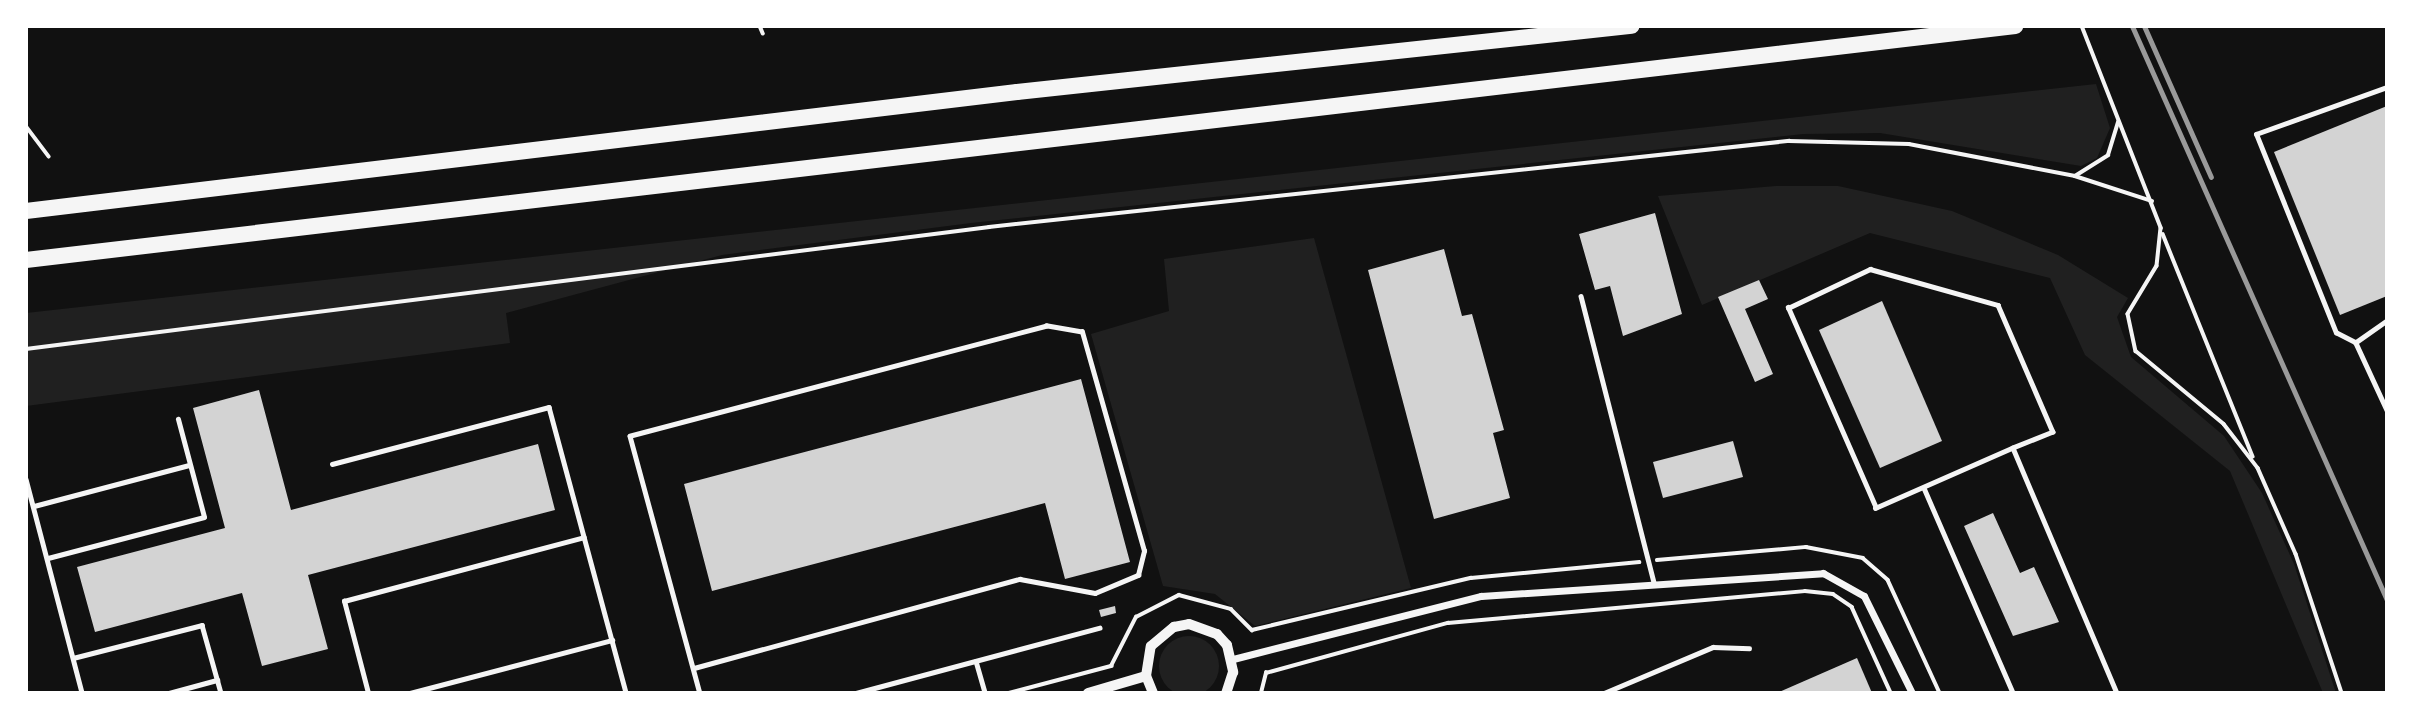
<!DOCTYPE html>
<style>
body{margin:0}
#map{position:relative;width:2413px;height:719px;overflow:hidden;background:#111;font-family:Poppins,sans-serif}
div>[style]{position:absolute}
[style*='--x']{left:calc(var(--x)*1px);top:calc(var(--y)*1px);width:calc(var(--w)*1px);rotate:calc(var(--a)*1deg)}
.green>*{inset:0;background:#202020}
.round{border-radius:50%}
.building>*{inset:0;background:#d3d3d3}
.path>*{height:3.5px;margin:-1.75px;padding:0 1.75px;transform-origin:1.75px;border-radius:1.75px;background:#f5f5f5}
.service>*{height:4.5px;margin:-2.25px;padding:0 2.25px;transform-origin:2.25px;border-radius:2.25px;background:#f5f5f5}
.minor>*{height:7px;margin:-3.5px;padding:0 3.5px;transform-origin:3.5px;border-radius:3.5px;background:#f5f5f5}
.tertiary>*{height:10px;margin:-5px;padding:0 5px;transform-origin:5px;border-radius:5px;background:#f5f5f5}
.motorway>*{height:16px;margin:-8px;padding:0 8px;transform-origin:8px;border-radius:8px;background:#f5f5f5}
.rail>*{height:5px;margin:-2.5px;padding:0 2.5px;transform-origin:2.5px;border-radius:2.5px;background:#9a9a9a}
span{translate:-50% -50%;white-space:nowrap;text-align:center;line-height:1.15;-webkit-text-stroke:7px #fff;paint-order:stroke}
.frame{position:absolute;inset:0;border:28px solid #fff;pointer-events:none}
</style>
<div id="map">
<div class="green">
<i style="clip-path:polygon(2096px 84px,2110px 128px,2097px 158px,2081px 166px,1880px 133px,1803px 134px,971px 223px,722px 255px,506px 313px,510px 343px,26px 406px,26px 313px)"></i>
<i style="clip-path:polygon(1776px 186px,1838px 186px,1952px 211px,2058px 255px,2128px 298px,2117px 317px,2131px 357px,2224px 436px,2262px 493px,2294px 564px,2336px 693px,2323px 693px,2230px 471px,2085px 355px,2050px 278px,1870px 233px,1702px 305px,1658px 196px)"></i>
<i style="clip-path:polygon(1314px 238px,1411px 588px,1255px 626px,1215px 594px,1163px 586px,1091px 334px,1169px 311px,1164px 259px)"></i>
<i class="round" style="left:1159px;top:636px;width:60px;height:60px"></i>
</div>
<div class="building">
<i style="clip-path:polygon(2387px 106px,2387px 296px,2340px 315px,2274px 152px)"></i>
<i style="clip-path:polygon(1655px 213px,1682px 314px,1623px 336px,1610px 286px,1595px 290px,1579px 234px)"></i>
<i style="clip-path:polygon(1444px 249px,1462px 316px,1472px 314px,1504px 430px,1493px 433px,1510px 498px,1434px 519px,1368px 270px)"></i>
<i style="clip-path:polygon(1759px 280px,1768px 299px,1745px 309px,1773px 374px,1755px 382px,1718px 297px)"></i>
<i style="clip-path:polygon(1882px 301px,1942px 441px,1880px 468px,1819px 330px)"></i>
<i style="clip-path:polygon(1081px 379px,1130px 562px,1065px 579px,1045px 503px,712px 591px,684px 484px)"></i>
<i style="clip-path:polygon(259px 390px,291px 510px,538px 444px,555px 510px,308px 575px,328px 649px,262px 666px,242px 593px,95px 632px,77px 567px,225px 528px,193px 408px)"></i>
<i style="clip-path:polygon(1733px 441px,1743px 477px,1663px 498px,1653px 462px)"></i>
<i style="clip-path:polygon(1993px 513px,2020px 573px,2034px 567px,2059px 622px,2013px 636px,1964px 526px)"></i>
<i style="clip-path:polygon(1115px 606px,1116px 613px,1101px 617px,1099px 610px)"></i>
<i style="clip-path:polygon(1857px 658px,1872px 693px,1777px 693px)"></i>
</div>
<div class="path">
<i style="--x:760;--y:26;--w:8;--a:67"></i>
<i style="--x:2082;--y:26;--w:217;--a:68.6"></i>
<i style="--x:2161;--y:228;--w:38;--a:96"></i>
<i style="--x:2157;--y:266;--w:56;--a:121.1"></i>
<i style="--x:2128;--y:314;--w:38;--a:78"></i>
<i style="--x:2136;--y:351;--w:114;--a:39.7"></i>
<i style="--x:2224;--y:424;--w:56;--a:52.3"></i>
<i style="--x:2258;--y:468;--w:94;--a:66.2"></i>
<i style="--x:2296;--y:554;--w:146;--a:71.7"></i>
<i style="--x:26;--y:126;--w:38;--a:53"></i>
<i style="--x:2075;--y:176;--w:81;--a:18"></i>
<i style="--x:2163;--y:234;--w:240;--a:68"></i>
<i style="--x:26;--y:349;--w:971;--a:-7.22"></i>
<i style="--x:989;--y:227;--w:805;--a:-6.14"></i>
<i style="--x:1789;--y:141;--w:120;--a:1.4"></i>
<i style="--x:1909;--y:144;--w:169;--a:10.9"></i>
<i style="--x:2075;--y:176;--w:39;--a:-32"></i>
<i style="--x:2108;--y:155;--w:34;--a:-73"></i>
<i style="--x:1657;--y:560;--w:150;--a:-5"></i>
<i style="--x:1806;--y:547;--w:58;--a:10.9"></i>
<i style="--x:1863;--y:558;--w:33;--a:41"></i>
<i style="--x:1888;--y:580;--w:124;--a:65.3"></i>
<i style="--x:1009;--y:693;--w:106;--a:-14.8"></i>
<i style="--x:1111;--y:666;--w:55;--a:-63"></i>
<i style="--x:1136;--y:617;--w:48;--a:-27.1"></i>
<i style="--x:1179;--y:595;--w:54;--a:15.1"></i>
<i style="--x:1231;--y:609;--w:30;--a:45"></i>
<i style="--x:1252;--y:630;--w:225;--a:-13.4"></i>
<i style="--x:1471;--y:578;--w:169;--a:-5.4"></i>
<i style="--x:1261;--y:693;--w:21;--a:-76"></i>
<i style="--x:1266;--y:673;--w:189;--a:-15.4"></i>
<i style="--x:1448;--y:623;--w:358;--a:-5.1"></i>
<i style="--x:1805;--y:591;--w:28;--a:6"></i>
<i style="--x:1833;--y:594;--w:23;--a:34"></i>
<i style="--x:1852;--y:607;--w:94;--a:65.6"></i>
</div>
<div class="service">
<i style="--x:1581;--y:296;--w:296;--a:75.7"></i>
<i style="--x:2387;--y:321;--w:38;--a:145"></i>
<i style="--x:2356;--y:343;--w:74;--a:65.2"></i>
<i style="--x:2356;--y:343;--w:22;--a:-153"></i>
<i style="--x:2336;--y:333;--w:214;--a:-111.9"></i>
<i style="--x:2256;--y:134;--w:139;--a:-19.7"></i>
<i style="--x:2013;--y:448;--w:150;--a:156.3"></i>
<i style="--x:1876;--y:508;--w:219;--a:-113.7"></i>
<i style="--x:1788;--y:308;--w:91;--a:-25.4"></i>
<i style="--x:1870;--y:269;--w:133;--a:15.7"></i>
<i style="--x:1998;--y:305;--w:138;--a:66.6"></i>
<i style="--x:2053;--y:432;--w:43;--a:158.2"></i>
<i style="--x:2013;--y:448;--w:266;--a:67"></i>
<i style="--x:332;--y:464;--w:224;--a:-14.7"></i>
<i style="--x:549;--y:407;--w:296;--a:74.9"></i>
<i style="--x:26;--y:479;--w:221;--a:75.3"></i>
<i style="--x:1924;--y:488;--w:223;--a:66.5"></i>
<i style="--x:34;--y:506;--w:160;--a:-14.8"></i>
<i style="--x:48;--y:558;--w:161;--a:-14.7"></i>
<i style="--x:204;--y:517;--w:101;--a:-104.9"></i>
<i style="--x:73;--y:658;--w:133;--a:-14.3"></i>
<i style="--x:202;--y:625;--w:71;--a:74.4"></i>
<i style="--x:976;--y:661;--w:33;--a:74"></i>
<i style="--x:694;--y:668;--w:338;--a:-15.3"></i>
<i style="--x:1020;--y:579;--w:76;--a:10.6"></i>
<i style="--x:1095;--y:593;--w:47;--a:-22.7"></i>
<i style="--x:1138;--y:575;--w:25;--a:-76"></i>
<i style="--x:1144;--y:551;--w:228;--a:-105.8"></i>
<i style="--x:1082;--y:332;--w:36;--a:-170"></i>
<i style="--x:1047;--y:326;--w:431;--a:165.2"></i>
<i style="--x:630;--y:436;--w:266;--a:74.8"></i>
<i style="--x:169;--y:693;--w:50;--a:-15.2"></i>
<i style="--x:368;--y:693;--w:95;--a:-104.6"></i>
<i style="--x:344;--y:601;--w:248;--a:-14.9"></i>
<i style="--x:410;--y:693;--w:209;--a:-14.7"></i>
<i style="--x:856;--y:693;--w:252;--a:-15"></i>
<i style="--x:1604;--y:693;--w:118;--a:-22.9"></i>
<i style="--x:1713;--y:647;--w:36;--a:2"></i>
</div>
<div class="minor">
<i style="--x:1233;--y:659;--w:256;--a:-14.3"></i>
<i style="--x:1481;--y:596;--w:343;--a:-3.8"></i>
<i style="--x:1823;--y:573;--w:47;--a:29.3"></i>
<i style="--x:1864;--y:596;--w:108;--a:63.7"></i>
</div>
<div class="tertiary">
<i style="--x:1088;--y:693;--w:60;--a:-16.3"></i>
<i style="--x:1153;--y:693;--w:18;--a:-112"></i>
<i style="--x:1146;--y:676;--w:30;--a:-81"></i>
<i style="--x:1151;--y:646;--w:30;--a:-40"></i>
<i style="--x:1174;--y:627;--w:15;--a:-11"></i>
<i style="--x:1189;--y:624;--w:30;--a:20"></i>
<i style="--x:1217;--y:634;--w:15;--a:48"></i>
<i style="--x:1227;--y:645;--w:28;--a:77"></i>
<i style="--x:1233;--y:672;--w:22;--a:108"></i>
</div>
<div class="motorway">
<i style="--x:26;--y:211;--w:998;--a:-6.85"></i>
<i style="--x:1017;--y:92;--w:618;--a:-6.14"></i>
<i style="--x:26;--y:260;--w:2003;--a:-6.71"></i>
</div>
<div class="rail">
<i style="--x:2132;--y:26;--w:628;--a:66.05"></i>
<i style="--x:2144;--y:26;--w:165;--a:66.1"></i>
</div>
<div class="frame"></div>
</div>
